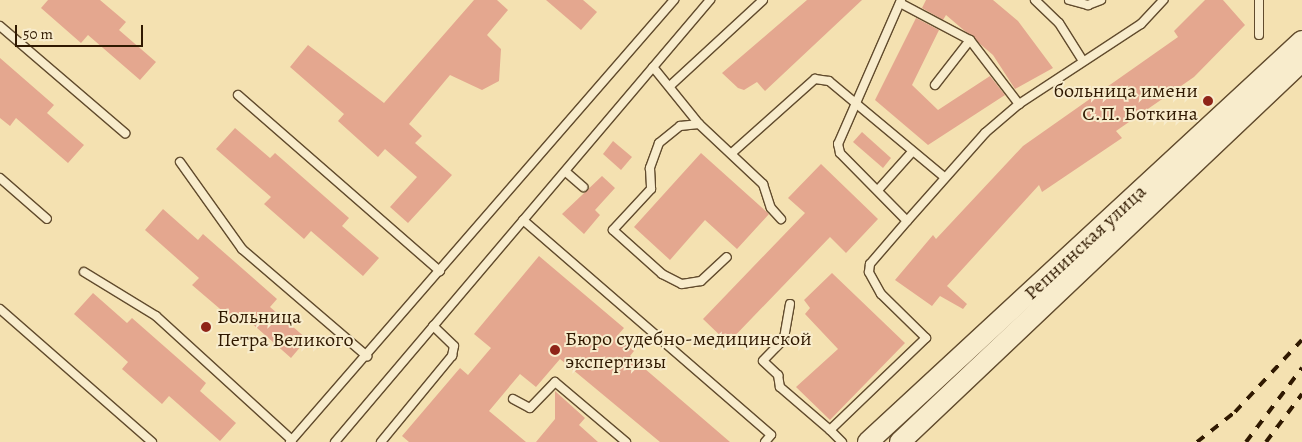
<!DOCTYPE html>
<meta charset="utf-8">
<style>
body{margin:0}
#map{position:relative;width:1302px;height:442px;overflow:hidden;background:#f4e1b1;font-family:Alegreya,serif}
div>[style]{position:absolute}
[style*='--x']{left:calc(var(--x)*1px);top:calc(var(--y)*1px);width:calc(var(--w)*1px);rotate:calc(var(--a)*1deg)}
.building>*{inset:0;background:#e4a78f}
.roads{filter:drop-shadow(1px 0 #614b2d) drop-shadow(-1px 0 #614b2d) drop-shadow(0 1px #614b2d) drop-shadow(0 -1px #614b2d)}
.service>*{height:8px;margin:-4px;padding:0 4px;transform-origin:4px;border-radius:4px;background:#f8eccc}
.tertiary>*{height:20px;margin:-10px;padding:0 10px;transform-origin:10px;border-radius:10px;background:#f8eccc}
.rail>*{height:4px;margin-top:-2px;transform-origin:0;background:repeating-linear-gradient(90deg,#301901 0 9px,transparent 0 18px)}
.dots>*{width:14px;height:14px;translate:-50% -50%;box-sizing:border-box;border:2px solid #f8eccc;border-radius:50%}
span{translate:-50% -50%;white-space:nowrap;text-align:center;line-height:1.15;-webkit-text-stroke:4px #f8eccc;paint-order:stroke}
.poi-label{font-size:20px;color:#301901}
.right{translate:-100% -50%;text-align:right}
.left{translate:0 -50%;text-align:left}
.street-label{font-size:20px;color:#301901}
.scale{position:absolute;left:15px;top:25px;width:128px;height:22px;box-sizing:border-box;border:2px solid #301901;border-top:0;padding-left:6px;font-size:15px;line-height:18px;white-space:nowrap;color:#301901;-webkit-text-stroke:4px #f8eccc;paint-order:stroke}
</style>
<div id="map">
<div class="building">
<i style="clip-path:polygon(48px 0,100px 0,126px 22px,119px 30px,156px 62px,140px 80px,88px 35px,81px 43px,41px 8px)"></i>
<i style="clip-path:polygon(474px 0,497px 0,508px 10px,487px 35px,501px 49px,499px 81px,482px 90px,450px 75px,409px 124px,422px 136px,415px 143px,452px 175px,408px 223px,390px 207px,417px 177px,385px 149px,378px 157px,338px 121px,344px 114px,290px 67px,308px 45px,384px 103px)"></i>
<i style="clip-path:polygon(546px 0,583px 0,597px 12px,581px 30px)"></i>
<i style="clip-path:polygon(807px 0,862px 0,765px 91px,757px 82px,744px 90px,738px 88px,722px 73px)"></i>
<i style="clip-path:polygon(926px 0,993px 0,1018px 21px,1053px 68px,1015px 89px,993px 55px,946px 15px,943px 20px,922px 8px)"></i>
<i style="clip-path:polygon(1205px 0,1223px 0,1245px 25px,1194px 77px,1116px 131px,1122px 138px,1042px 192px,1039px 185px,947px 286px,967px 304px,963px 309px,940px 296px,932px 306px,895px 280px,933px 235px,936px 239px,1023px 146px,1178px 37px,1174px 31px)"></i>
<i style="clip-path:polygon(916px 18px,939px 30px,912px 85px,938px 110px,990px 76px,1005px 95px,928px 145px,875px 100px)"></i>
<i style="clip-path:polygon(0 58px,54px 105px,47px 113px,84px 145px,68px 163px,16px 118px,10px 126px,0 118px)"></i>
<i style="clip-path:polygon(235px 128px,270px 158px,275px 153px,349px 218px,342px 226px,379px 258px,363px 276px,311px 231px,304px 239px,264px 204px,271px 197px,216px 149px)"></i>
<i style="clip-path:polygon(862px 132px,891px 158px,883px 168px,853px 142px)"></i>
<i style="clip-path:polygon(613px 141px,632px 157px,621px 170px,603px 154px)"></i>
<i style="clip-path:polygon(701px 153px,769px 214px,737px 249px,705px 220px,670px 260px,634px 227px)"></i>
<i style="clip-path:polygon(821px 164px,878px 219px,846px 253px,830px 237px,728px 343px,703px 319px,805px 213px,788px 198px)"></i>
<i style="clip-path:polygon(602px 176px,615px 188px,595px 210px,600px 215px,584px 234px,562px 214px)"></i>
<i style="clip-path:polygon(163px 209px,198px 240px,203px 234px,277px 299px,270px 307px,307px 339px,291px 358px,240px 313px,233px 320px,192px 285px,199px 278px,145px 230px)"></i>
<i style="clip-path:polygon(539px 256px,624px 328px,617px 336px,634px 351px,630px 356px,730px 442px,660px 442px,560px 359px,536px 387px,520px 374px,489px 411px,526px 442px,409px 442px,402px 436px,460px 368px,468px 375px,491px 348px,474px 334px)"></i>
<i style="clip-path:polygon(832px 273px,905px 343px,830px 420px,796px 387px,838px 349px,805px 314px,810px 308px,804px 300px)"></i>
<i style="clip-path:polygon(93px 293px,127px 323px,132px 318px,206px 383px,200px 391px,236px 423px,220px 441px,169px 396px,162px 404px,122px 369px,128px 362px,74px 314px)"></i>
<i style="clip-path:polygon(555px 391px,585px 418px,579px 425px,598px 442px,536px 442px,555px 419px)"></i>
</div>
<div class="roads">
<div class="service">
<i style="--x:901;--y:0;--w:157;--a:113.6"></i>
<i style="--x:838;--y:144;--w:9;--a:77"></i>
<i style="--x:840;--y:153;--w:95;--a:45.4"></i>
<i style="--x:907;--y:221;--w:118;--a:-48.4"></i>
<i style="--x:985;--y:133;--w:45;--a:-40.5"></i>
<i style="--x:1019;--y:104;--w:146;--a:-33.3"></i>
<i style="--x:1141;--y:24;--w:33;--a:-47"></i>
<i style="--x:1035;--y:0;--w:33;--a:44"></i>
<i style="--x:1059;--y:23;--w:45;--a:57.7"></i>
<i style="--x:1069;--y:0;--w:20;--a:15"></i>
<i style="--x:1088;--y:5;--w:14;--a:-21"></i>
<i style="--x:900;--y:3;--w:79;--a:27.9"></i>
<i style="--x:970;--y:40;--w:81;--a:52.6"></i>
<i style="--x:0;--y:26;--w:165;--a:40.6"></i>
<i style="--x:1259;--y:35;--w:35;--a:-90"></i>
<i style="--x:653;--y:67;--w:73;--a:51.1"></i>
<i style="--x:699;--y:124;--w:88;--a:43.2"></i>
<i style="--x:763;--y:184;--w:25;--a:72"></i>
<i style="--x:771;--y:208;--w:15;--a:48"></i>
<i style="--x:671;--y:85;--w:125;--a:-42.7"></i>
<i style="--x:935;--y:85;--w:57;--a:-52.1"></i>
<i style="--x:238;--y:95;--w:268;--a:41.1"></i>
<i style="--x:699;--y:124;--w:19;--a:174"></i>
<i style="--x:680;--y:126;--w:27;--a:141"></i>
<i style="--x:659;--y:143;--w:27;--a:110"></i>
<i style="--x:650;--y:168;--w:21;--a:87"></i>
<i style="--x:651;--y:189;--w:56;--a:132.8"></i>
<i style="--x:613;--y:230;--w:66;--a:41.9"></i>
<i style="--x:662;--y:274;--w:22;--a:27"></i>
<i style="--x:682;--y:284;--w:19;--a:-9"></i>
<i style="--x:701;--y:281;--w:35;--a:-43"></i>
<i style="--x:733;--y:152;--w:110;--a:-41.7"></i>
<i style="--x:815;--y:79;--w:14;--a:8"></i>
<i style="--x:829;--y:81;--w:148;--a:39.8"></i>
<i style="--x:180;--y:162;--w:107;--a:54.5"></i>
<i style="--x:242;--y:249;--w:165;--a:40.6"></i>
<i style="--x:566;--y:172;--w:23;--a:41"></i>
<i style="--x:0;--y:178;--w:62;--a:41.1"></i>
<i style="--x:878;--y:190;--w:51;--a:-48.2"></i>
<i style="--x:523;--y:220;--w:328;--a:40.9"></i>
<i style="--x:771;--y:435;--w:9;--a:131"></i>
<i style="--x:84;--y:272;--w:84;--a:31.4"></i>
<i style="--x:156;--y:316;--w:184;--a:42.4"></i>
<i style="--x:790;--y:304;--w:36;--a:100"></i>
<i style="--x:784;--y:339;--w:30;--a:134"></i>
<i style="--x:763;--y:361;--w:21;--a:43"></i>
<i style="--x:778;--y:375;--w:12;--a:81"></i>
<i style="--x:780;--y:387;--w:66;--a:40.7"></i>
<i style="--x:830;--y:430;--w:133;--a:-43.8"></i>
<i style="--x:926;--y:338;--w:63;--a:-135.6"></i>
<i style="--x:881;--y:294;--w:25;--a:-119"></i>
<i style="--x:869;--y:272;--w:8;--a:-83"></i>
<i style="--x:870;--y:264;--w:57;--a:-49.3"></i>
<i style="--x:0;--y:309;--w:202;--a:41.2"></i>
<i style="--x:513;--y:399;--w:19;--a:28"></i>
<i style="--x:530;--y:408;--w:36;--a:-46"></i>
<i style="--x:555;--y:382;--w:93;--a:40.2"></i>
<i style="--x:830;--y:430;--w:17;--a:45"></i>
<i style="--x:290;--y:442;--w:586;--a:-49.02"></i>
<i style="--x:335;--y:442;--w:580;--a:-49.69"></i>
<i style="--x:381;--y:442;--w:112;--a:-50.5"></i>
<i style="--x:452;--y:356;--w:10;--a:-79"></i>
<i style="--x:454;--y:346;--w:29;--a:-136"></i>
</div>
<div class="tertiary">
<i style="--x:868;--y:442;--w:591;--a:-42.74"></i>
<i style="--x:900;--y:442;--w:554;--a:-43.46"></i>
</div>
</div>
<div class="rail">
<i style="--x:1197;--y:442;--w:48;--a:-38.3"></i>
<i style="--x:1235;--y:412;--w:98;--a:-47.1"></i>
<i style="--x:1246;--y:442;--w:93;--a:-52.9"></i>
<i style="--x:1266;--y:442;--w:60;--a:-53.1"></i>
</div>
<div class="dots">
<i style="left:1208px;top:101px;background:#8f2418"></i>
<i style="left:206px;top:327px;background:#8f2418"></i>
<i style="left:555px;top:350px;background:#8f2418"></i>
</div>
<div class="poi-label">
<span class="right" style="left:1198px;top:102px">больница имени<br>С.П. Боткина</span>
<span class="left" style="left:217px;top:328px">Больница<br>Петра Великого</span>
<span class="left" style="left:565px;top:350px">Бюро судебно-медицинской<br>экспертизы</span>
</div>
<div class="street-label">
<span style="left:1085px;top:242px;rotate:-43deg">Репнинская улица</span>
</div>
<div class="scale">50 m</div>
</div>
